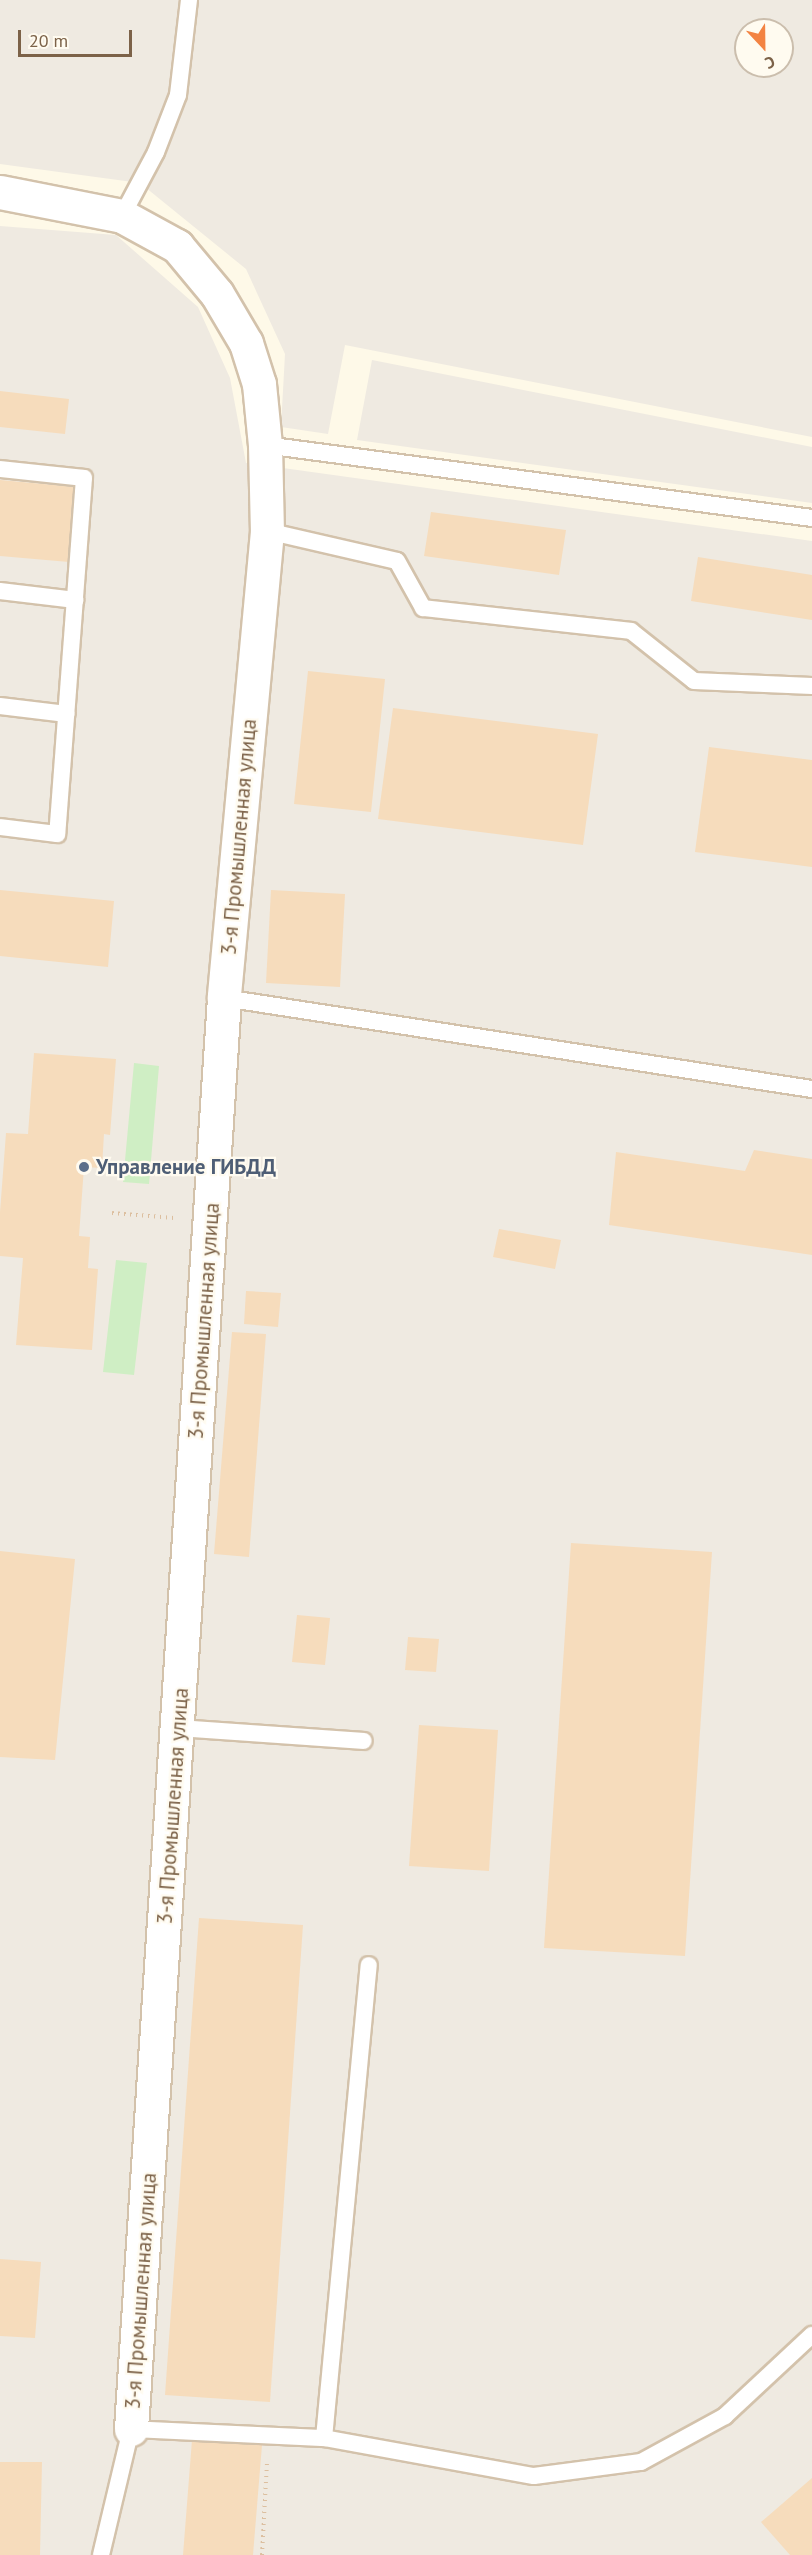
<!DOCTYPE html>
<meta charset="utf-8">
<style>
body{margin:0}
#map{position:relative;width:812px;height:2555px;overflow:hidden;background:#fef9e8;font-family:"PT Sans",sans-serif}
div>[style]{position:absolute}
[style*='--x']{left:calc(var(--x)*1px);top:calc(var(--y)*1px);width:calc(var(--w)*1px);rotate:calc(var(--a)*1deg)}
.industrial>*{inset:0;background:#efeae1}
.green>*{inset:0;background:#cfeec4}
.building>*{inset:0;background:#f6dcbc}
.path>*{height:4px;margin-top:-2px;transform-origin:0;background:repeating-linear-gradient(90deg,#dcbf9f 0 1.5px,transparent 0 6px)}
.roads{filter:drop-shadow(2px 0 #d3c2ab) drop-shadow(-2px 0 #d3c2ab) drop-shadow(0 2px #d3c2ab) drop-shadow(0 -2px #d3c2ab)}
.service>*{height:16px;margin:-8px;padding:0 8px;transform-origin:8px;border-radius:8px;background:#fff}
.minor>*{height:33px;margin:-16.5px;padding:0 16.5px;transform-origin:16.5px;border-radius:16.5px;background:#fff}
.dots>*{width:16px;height:16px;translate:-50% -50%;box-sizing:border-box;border:3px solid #fffbf0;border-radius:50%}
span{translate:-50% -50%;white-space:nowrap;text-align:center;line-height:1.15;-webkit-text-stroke:4.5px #fffbf0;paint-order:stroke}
.street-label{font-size:21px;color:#7c6248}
.service-label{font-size:21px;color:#4e5e75;font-weight:700}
.left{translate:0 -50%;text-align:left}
.north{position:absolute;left:734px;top:18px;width:60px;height:60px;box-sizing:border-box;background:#fffbf0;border:2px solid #cbbead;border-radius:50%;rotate:158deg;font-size:16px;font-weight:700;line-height:24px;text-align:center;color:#7c6248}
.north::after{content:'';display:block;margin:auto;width:21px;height:27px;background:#f38342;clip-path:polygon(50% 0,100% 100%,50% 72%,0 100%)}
.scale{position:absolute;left:18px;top:30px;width:114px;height:27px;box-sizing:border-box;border:3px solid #7c6248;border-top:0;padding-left:8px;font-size:18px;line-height:21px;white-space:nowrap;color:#7c6248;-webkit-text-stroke:4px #fffbf0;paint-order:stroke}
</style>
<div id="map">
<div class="industrial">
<i style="clip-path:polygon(evenodd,0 0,812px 0,812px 437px,345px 345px,328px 434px,281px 427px,285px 354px,246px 269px,140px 183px,0 164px,0 0,746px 30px,782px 30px,782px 66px,746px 66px,746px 30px)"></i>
<i style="clip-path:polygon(0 226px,116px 235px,198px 307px,230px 378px,246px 463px,812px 541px,812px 2555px,0 2555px)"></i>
<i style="clip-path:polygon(372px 360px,812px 447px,812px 503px,357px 440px)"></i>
</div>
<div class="green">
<i style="clip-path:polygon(134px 1063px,159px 1066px,149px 1184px,123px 1182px)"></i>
<i style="clip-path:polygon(116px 1260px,147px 1263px,134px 1375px,103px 1372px)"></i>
</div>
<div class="building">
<i style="clip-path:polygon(0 391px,69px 399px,65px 434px,0 427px)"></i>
<i style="clip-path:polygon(0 480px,76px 487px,69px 562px,0 556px)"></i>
<i style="clip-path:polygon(431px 512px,566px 530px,559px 575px,424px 556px)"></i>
<i style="clip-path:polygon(698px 557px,812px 575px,812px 620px,691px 601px)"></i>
<i style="clip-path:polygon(308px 671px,385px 679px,371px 812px,294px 804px)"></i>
<i style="clip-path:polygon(393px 708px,598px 734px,583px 845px,378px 819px)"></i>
<i style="clip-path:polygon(709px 747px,812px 760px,812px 867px,695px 852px)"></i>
<i style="clip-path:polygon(0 890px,114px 901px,108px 967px,0 956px)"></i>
<i style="clip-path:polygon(271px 890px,345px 894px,340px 987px,266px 983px)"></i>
<i style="clip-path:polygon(34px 1053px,116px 1059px,110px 1135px,104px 1134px,102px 1168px,84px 1167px,79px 1236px,90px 1237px,88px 1268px,98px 1269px,92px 1350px,16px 1345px,23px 1258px,0 1256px,0 1212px,6px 1133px,28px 1134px)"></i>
<i style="clip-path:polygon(754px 1150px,812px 1159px,812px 1255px,609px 1225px,616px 1152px,745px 1171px)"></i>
<i style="clip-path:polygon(499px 1229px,561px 1240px,555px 1269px,493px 1257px)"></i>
<i style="clip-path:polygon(246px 1291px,281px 1293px,278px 1327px,244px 1324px)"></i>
<i style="clip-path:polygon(232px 1332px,266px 1334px,249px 1557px,214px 1554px)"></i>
<i style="clip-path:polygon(571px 1543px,712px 1552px,685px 1956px,544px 1948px)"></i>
<i style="clip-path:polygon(0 1551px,75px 1559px,55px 1760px,0 1757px)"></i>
<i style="clip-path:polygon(297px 1615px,330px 1618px,325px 1665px,292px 1662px)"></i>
<i style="clip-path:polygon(408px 1637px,439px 1639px,436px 1672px,405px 1670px)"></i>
<i style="clip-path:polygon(419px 1725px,498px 1730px,489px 1871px,409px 1866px)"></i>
<i style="clip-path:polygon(199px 1918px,303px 1925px,270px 2402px,165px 2395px)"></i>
<i style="clip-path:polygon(0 2259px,41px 2262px,35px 2338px,0 2336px)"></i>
<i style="clip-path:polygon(192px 2440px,262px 2445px,253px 2555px,183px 2555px)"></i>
<i style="clip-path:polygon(0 2462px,42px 2462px,40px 2555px,0 2555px)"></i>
<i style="clip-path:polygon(812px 2478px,812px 2555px,790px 2555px,761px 2522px)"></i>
</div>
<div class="path">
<i style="--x:112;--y:1213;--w:62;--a:4.6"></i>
<i style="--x:262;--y:2555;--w:92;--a:-86.9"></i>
</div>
<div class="roads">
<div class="service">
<i style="--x:122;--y:216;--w:72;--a:-62"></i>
<i style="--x:156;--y:152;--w:61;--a:-68.9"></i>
<i style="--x:178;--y:95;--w:96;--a:-83.4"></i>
<i style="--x:265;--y:445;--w:552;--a:7.6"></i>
<i style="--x:0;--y:469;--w:84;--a:6.1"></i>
<i style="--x:84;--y:478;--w:357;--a:94.3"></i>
<i style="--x:57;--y:834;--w:57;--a:-173"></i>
<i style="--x:267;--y:531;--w:133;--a:13"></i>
<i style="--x:397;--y:561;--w:54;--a:61"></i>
<i style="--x:423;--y:608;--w:209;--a:6.3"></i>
<i style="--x:631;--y:631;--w:80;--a:38.4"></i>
<i style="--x:694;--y:681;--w:118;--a:2.4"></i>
<i style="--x:0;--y:591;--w:76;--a:6.8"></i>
<i style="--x:0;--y:706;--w:67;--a:6.8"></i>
<i style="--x:224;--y:998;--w:595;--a:8.8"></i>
<i style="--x:179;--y:1728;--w:185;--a:4"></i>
<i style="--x:324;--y:2438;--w:213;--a:10.3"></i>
<i style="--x:534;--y:2476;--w:108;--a:-7.5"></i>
<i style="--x:641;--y:2462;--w:96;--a:-28.7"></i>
<i style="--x:725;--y:2416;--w:119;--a:-43"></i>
<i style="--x:101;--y:2555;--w:130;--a:-76.6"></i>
<i style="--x:131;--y:2429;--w:193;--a:2.7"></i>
<i style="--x:324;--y:2438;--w:475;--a:-84.6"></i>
</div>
<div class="minor">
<i style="--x:0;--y:192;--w:124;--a:11.1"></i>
<i style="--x:122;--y:216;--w:63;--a:28.6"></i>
<i style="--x:177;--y:246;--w:62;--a:50.2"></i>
<i style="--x:217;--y:294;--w:57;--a:59.4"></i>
<i style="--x:246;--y:343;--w:43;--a:72.4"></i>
<i style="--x:259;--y:384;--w:61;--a:84.4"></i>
<i style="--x:265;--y:445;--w:86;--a:88.7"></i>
<i style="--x:267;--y:531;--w:469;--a:95.3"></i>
<i style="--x:224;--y:998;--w:1434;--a:93.72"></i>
</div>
</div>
<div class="dots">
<i style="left:84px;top:1167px;background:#5c6f8a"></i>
</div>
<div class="street-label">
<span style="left:239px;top:837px;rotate:-85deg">3-я Промышленная улица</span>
<span style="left:204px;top:1321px;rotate:-86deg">3-я Промышленная улица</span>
<span style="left:173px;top:1806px;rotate:-86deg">3-я Промышленная улица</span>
<span style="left:141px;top:2291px;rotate:-86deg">3-я Промышленная улица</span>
</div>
<div class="service-label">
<span class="left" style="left:96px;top:1167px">Управление ГИБДД</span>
</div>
<div class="north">С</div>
<div class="scale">20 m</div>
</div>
